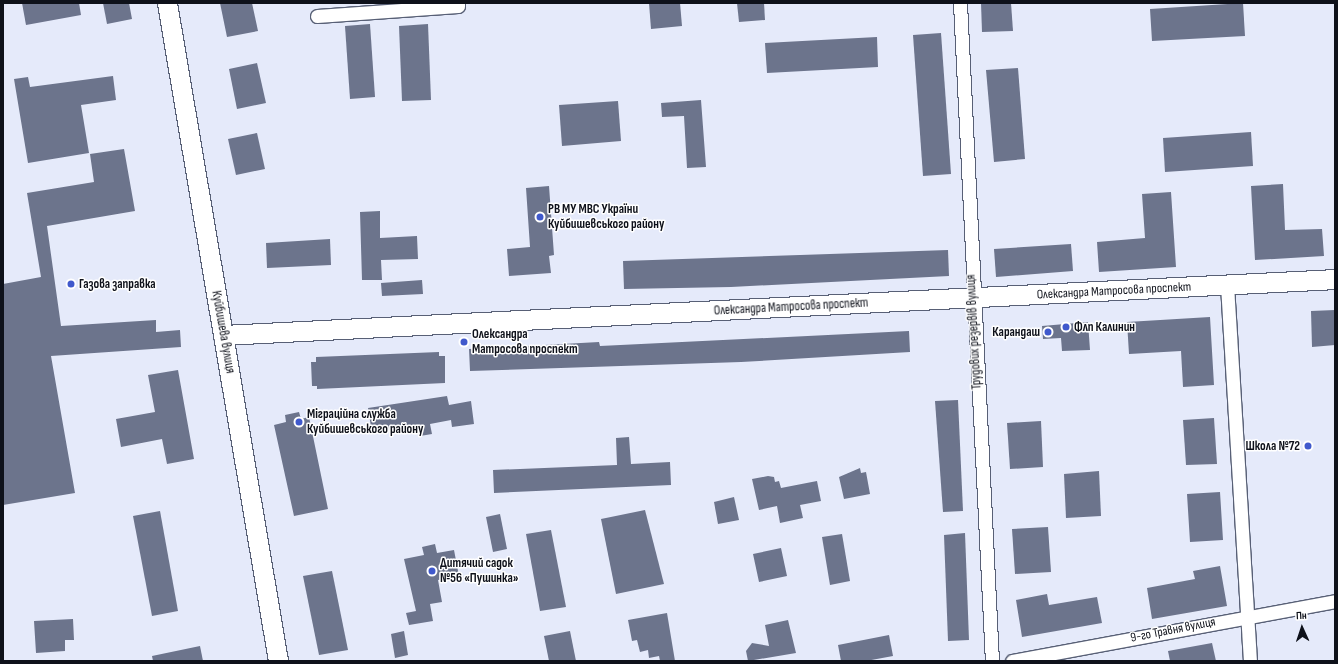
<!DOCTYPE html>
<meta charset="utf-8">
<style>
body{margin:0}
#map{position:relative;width:1338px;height:664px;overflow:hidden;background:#e5eafa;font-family:"Sofia Sans Condensed",sans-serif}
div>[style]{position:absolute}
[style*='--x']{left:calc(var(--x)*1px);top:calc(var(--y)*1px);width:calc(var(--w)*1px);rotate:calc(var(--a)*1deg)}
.building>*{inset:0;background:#6c748c}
.roads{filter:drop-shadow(1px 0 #586076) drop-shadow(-1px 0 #586076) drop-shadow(0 1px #586076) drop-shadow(0 -1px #586076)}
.street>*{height:13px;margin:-6.5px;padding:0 6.5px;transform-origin:6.5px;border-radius:6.5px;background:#fff}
.secondary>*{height:19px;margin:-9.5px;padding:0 9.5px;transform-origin:9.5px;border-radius:9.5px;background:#fff}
.dots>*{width:11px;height:11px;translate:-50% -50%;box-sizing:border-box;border:2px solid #fff;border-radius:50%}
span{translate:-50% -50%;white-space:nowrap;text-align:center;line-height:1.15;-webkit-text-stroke:3px #fff;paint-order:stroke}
.poi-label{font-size:13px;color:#0e111a;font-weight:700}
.left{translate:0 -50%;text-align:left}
.right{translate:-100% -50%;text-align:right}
.street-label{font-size:13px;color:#0e111a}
.frame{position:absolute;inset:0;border:4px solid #0e111a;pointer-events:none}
.north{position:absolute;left:1282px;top:608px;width:40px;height:40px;-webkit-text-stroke:3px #fff;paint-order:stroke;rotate:357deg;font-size:11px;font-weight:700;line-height:16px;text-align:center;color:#0e111a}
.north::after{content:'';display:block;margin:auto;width:14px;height:18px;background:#0e111a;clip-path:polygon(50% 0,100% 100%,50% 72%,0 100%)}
</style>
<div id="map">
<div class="building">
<i style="clip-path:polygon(22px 3px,79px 3px,81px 15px,26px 25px)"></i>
<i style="clip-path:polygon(103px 3px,129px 3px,132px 19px,107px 24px)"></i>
<i style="clip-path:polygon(220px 3px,252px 3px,258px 31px,227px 37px)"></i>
<i style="clip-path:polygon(649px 3px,680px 3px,682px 26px,651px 29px)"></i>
<i style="clip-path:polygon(737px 3px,764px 3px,765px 20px,739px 22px)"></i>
<i style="clip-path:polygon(981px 3px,1011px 3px,1013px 31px,982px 32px)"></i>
<i style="clip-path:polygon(1243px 3px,1245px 36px,1152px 41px,1150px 9px)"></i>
<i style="clip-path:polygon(370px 24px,375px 97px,350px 99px,345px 26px)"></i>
<i style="clip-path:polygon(428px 24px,431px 100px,402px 101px,399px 26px)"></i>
<i style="clip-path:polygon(941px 33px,951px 174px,923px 176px,913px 35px)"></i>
<i style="clip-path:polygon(877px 37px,878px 67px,767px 73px,765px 43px)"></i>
<i style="clip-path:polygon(257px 63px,266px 103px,237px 109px,229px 69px)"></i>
<i style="clip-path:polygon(1018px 68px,1025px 159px,994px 162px,986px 70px)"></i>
<i style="clip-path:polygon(113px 76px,116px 100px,81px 105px,89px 153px,28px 163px,14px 79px,28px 77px,30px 87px)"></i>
<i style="clip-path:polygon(701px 100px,706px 167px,687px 168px,684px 116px,662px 117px,661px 103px)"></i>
<i style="clip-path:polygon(618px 101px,621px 141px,562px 146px,559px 105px)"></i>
<i style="clip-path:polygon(1251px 132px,1253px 166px,1165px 172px,1163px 138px)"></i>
<i style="clip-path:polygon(257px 133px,265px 169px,236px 175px,228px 139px)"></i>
<i style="clip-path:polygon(124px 149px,135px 211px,47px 226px,61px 326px,156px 320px,156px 332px,180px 330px,181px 347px,51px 356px,75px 493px,3px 505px,3px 284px,41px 277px,27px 193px,94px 182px,90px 154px)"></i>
<i style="clip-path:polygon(1283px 184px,1285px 230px,1322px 229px,1324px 256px,1255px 260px,1251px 186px)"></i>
<i style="clip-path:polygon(549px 186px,554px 255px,549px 256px,551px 273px,509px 276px,507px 249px,530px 247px,526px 188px)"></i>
<i style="clip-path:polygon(1171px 192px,1176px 267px,1099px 272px,1097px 242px,1145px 238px,1142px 194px)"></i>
<i style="clip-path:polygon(380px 211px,380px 238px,417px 236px,418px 259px,381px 260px,382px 280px,362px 280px,360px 212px)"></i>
<i style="clip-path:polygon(330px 239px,331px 265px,267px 268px,266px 243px)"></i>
<i style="clip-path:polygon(1071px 244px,1073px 271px,996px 277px,994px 249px)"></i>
<i style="clip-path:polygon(948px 250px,949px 276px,731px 287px,624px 289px,623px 261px)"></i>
<i style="clip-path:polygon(422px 280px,423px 294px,382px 296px,381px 283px)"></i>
<i style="clip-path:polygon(1335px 310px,1335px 345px,1312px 347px,1311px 311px)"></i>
<i style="clip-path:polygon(1210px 317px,1214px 385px,1183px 387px,1181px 351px,1129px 354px,1127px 322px)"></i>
<i style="clip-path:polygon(1088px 322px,1090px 350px,1062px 351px,1061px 338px,1043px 339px,1042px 326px)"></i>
<i style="clip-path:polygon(909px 331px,910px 352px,741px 362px,470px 371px,469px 349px,599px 342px,600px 346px)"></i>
<i style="clip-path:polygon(439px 352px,439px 356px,445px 356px,445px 383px,317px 389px,317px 386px,312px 386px,311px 362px,316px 362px,316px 357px)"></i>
<i style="clip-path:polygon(178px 370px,194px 459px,167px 464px,162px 439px,121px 447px,116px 419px,155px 412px,148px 375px)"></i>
<i style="clip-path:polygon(447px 396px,449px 405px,471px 401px,474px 424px,452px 427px,451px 420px,430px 424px,432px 434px,420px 436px,418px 425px,372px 433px,368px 408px)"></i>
<i style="clip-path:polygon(958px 400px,963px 511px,943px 512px,935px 401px)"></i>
<i style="clip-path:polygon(299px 412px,301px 419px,309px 417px,328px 509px,294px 516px,274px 425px,286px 422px,285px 415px)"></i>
<i style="clip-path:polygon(1214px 418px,1217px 464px,1186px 465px,1183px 420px)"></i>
<i style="clip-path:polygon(1041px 421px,1043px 467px,1010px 469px,1007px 423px)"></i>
<i style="clip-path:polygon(629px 437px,631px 464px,670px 462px,671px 485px,494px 493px,493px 470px,617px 465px,616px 438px)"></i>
<i style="clip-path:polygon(860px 468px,861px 473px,866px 472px,870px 494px,844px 499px,839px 477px)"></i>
<i style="clip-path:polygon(1099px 471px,1101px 516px,1066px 518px,1064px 474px)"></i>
<i style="clip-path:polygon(768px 476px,774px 477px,775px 482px,779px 481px,781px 488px,817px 481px,821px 501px,800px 505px,803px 518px,780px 523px,777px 506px,759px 510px,752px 479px)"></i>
<i style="clip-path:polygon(1220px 492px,1223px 540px,1190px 542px,1187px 494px)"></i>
<i style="clip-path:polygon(734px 497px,739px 520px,718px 524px,714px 502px)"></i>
<i style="clip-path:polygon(645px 510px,664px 584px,616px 594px,601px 519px)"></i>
<i style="clip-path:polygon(160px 511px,178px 611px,152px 616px,133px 516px)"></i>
<i style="clip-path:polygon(500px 514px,507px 549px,493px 552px,486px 517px)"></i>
<i style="clip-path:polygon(1048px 527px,1051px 572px,1015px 574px,1012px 529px)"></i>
<i style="clip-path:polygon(551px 530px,566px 607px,540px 611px,526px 534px)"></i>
<i style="clip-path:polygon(965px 533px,969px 640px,948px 641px,944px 535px)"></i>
<i style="clip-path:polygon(842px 534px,850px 581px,830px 585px,822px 537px)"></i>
<i style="clip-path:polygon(435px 544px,437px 553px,454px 550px,459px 576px,438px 580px,442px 602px,430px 604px,433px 621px,409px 625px,406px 613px,416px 611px,404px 559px,424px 555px,422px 547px)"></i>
<i style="clip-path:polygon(781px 548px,787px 576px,759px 582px,753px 554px)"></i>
<i style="clip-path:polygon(1220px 566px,1227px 606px,1152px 619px,1147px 588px,1195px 579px,1193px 571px)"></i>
<i style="clip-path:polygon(332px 571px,348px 650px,319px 655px,303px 576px)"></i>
<i style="clip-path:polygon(1047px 594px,1049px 605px,1097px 597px,1102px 623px,1022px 637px,1016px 600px)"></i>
<i style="clip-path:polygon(667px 613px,675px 661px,660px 661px,659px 656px,649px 658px,648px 650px,640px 652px,637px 640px,632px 641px,628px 620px)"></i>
<i style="clip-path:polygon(73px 619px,74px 640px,65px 640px,65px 651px,36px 653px,34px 621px)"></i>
<i style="clip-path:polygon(788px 620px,796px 653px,748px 661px,746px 651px,752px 643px,769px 646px,765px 625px)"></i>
<i style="clip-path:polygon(404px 631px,408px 655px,395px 658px,391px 634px)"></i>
<i style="clip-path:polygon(570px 631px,576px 661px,549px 661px,544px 636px)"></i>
<i style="clip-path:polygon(889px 635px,893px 656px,866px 661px,841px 661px,838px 645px)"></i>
<i style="clip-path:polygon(1212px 643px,1216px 661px,1170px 661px,1168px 651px)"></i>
<i style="clip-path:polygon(200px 646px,203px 661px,153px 661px,152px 656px)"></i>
</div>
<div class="roads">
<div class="street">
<i style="--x:960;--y:3;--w:659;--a:87.22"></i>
<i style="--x:317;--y:16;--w:141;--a:-4.1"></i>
<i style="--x:458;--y:6;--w:3;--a:-90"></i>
<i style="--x:1227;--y:285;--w:377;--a:86.5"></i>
<i style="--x:1012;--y:661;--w:329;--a:-10.5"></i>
</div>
<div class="secondary">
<i style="--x:167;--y:3;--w:667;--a:80.42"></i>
<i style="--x:223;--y:335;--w:1113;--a:-2.88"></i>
</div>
</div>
<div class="dots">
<i style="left:540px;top:217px;background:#4059cc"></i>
<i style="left:71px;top:284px;background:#4059cc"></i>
<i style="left:1066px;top:327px;background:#4059cc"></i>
<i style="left:1048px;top:332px;background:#4059cc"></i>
<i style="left:464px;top:342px;background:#4059cc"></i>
<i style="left:299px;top:422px;background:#4059cc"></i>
<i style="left:1308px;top:446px;background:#4059cc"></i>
<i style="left:432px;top:571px;background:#4059cc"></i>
</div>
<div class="poi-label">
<span class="left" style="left:548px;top:217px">РВ МУ МВС України<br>Куйбишевського району</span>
<span class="left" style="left:79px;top:284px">Газова заправка</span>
<span class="left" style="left:1074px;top:327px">Флп Калинин</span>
<span class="right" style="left:1040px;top:332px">Карандаш</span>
<span class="left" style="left:472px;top:342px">Олександра<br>Матросова проспект</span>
<span class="left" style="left:307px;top:422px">Міграційна служба<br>Куйбишевського району</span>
<span class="right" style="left:1300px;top:446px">Школа №72</span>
<span class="left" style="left:440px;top:571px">Дитячий садок<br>№56 «Пушинка»</span>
</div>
<div class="street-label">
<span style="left:1114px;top:291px;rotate:-3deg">Олександра Матросова проспект</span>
<span style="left:791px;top:307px;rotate:-3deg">Олександра Матросова проспект</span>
<span style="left:223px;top:332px;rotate:80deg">Куйбишева вулиця</span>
<span style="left:974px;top:332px;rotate:-93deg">Трудових резервів вулиця</span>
<span style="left:1173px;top:630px;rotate:-11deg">9-го Травня вулиця</span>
</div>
<div class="frame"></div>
<div class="north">Пн</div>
</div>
